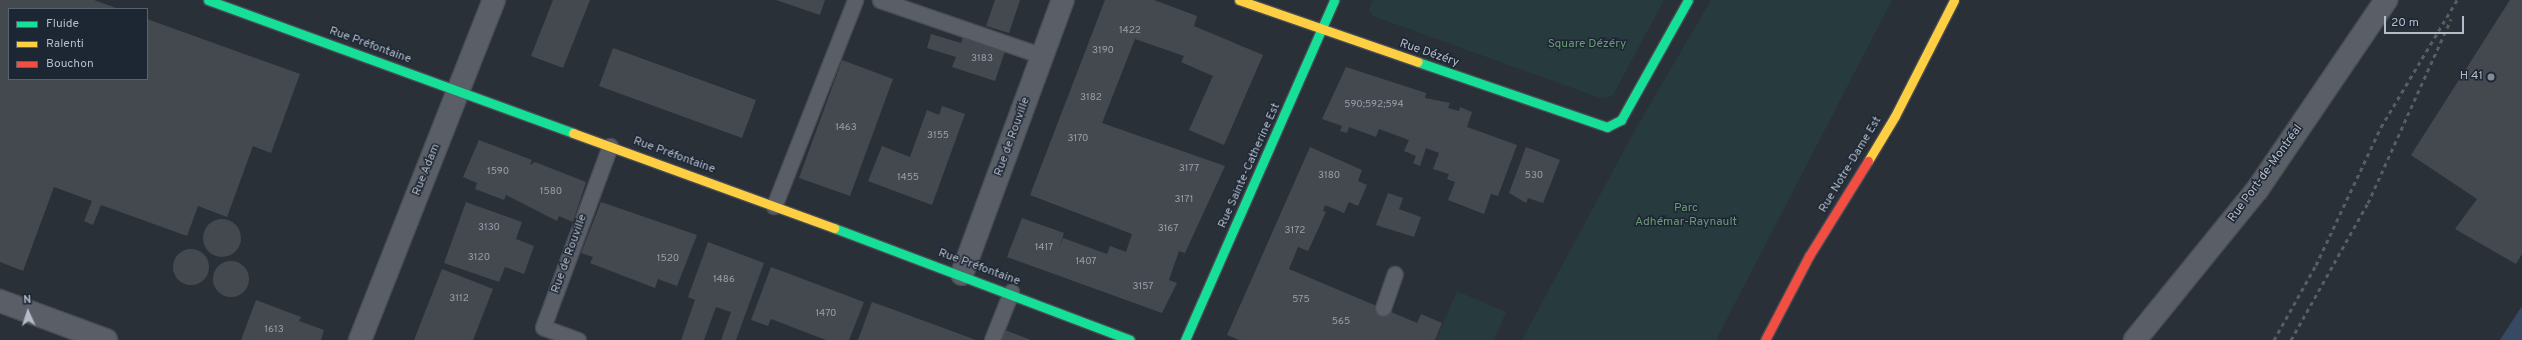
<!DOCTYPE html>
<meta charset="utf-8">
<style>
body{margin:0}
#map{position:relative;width:2522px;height:340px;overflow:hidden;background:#2a3038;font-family:Overpass,sans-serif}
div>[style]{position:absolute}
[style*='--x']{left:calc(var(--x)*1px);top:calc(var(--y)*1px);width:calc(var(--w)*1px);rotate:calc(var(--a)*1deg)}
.green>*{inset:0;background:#273a3e}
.water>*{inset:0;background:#384963}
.building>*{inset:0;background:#444950}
.round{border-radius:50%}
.roads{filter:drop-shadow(1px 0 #484c53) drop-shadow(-1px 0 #484c53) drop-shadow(0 1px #484c53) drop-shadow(0 -1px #484c53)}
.lane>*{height:15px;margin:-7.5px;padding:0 7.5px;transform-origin:7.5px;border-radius:7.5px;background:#5a5e66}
.street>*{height:22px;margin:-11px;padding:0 11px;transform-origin:11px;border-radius:11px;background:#5a5e66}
.fast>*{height:9px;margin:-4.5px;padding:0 4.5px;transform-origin:4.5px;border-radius:4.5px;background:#16e098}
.slow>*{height:9px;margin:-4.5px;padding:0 4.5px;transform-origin:4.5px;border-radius:4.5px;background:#ffcf43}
.jam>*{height:9px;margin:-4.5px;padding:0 4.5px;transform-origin:4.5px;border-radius:4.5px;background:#f24e42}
.rail>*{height:3px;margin-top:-1.5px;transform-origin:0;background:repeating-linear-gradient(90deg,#595d64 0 4px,transparent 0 8px)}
.dots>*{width:11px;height:11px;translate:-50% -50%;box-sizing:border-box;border:2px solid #1d2633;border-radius:50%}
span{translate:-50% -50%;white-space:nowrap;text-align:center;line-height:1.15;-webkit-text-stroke:3px #1d2633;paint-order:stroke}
.number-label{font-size:10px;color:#989fab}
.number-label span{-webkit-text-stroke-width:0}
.park-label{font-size:12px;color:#6b9a76}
.street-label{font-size:12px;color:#b4bcc9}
.poi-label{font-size:12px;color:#b4bcc9}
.right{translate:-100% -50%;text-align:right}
.legend{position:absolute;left:8px;top:8px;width:140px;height:72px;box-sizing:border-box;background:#1d2633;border:1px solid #59626f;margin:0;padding:5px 7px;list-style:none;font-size:12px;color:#b4bcc9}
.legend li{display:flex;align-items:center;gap:8px;height:20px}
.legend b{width:20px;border:1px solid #59626f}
.north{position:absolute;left:8px;top:292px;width:40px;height:40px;-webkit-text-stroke:3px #1d2633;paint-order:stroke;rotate:357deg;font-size:11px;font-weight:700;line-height:16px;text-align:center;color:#b4bcc9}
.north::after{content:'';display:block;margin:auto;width:14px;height:18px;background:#b4bcc9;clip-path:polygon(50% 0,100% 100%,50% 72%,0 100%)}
.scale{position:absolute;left:2384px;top:16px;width:80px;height:18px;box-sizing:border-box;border:2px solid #b4bcc9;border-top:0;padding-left:5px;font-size:12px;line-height:14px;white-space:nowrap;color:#b4bcc9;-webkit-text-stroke:3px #1d2633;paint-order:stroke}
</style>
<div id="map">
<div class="green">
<i style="clip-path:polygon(1373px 0,1664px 0,1613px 95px,1603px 99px,1373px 16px,1369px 10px)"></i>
<i style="clip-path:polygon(1711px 0,1892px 0,1716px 340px,1522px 340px,1635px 130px)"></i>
<i style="clip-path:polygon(1457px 291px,1506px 312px,1494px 340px,1436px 340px)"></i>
</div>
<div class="water">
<i style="clip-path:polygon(2522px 306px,2522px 340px,2500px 340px)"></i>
</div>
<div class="building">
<i style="clip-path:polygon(0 0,94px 0,119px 9px,9px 9px,9px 79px,147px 79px,147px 19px,300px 74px,271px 153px,253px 146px,227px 217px,198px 206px,187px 236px,101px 205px,93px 225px,84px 221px,92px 201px,54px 187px,23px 271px,0 262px)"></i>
<i style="clip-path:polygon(553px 0,590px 0,563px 68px,531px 56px)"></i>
<i style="clip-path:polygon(776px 0,825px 0,820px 15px)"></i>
<i style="clip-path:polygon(995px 0,1020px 0,1009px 33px,986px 26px)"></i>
<i style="clip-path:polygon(1105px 0,1154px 0,1197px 16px,1194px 26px,1263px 55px,1224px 145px,1189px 130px,1213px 76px,1181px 62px,1184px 56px,1135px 39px,1102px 123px,1225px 166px,1185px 253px,1179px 251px,1169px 280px,1177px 283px,1162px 313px,1007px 257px,1022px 218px,1064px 233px,1058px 251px,1063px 238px,1107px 254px,1110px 246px,1126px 252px,1132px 234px,1030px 195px)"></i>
<i style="clip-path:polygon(2510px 0,2522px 0,2522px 254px,2516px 264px,2455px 229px,2477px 199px,2411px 155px)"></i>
<i style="clip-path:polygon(965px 31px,1007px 45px,995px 81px,952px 67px,956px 57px,927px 48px,931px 34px,961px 43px)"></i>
<i style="clip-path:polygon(613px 48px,756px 100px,742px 138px,599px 86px)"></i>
<i style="clip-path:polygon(842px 60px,893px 79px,850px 196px,799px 178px)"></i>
<i style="clip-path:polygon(1346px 67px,1426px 93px,1425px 98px,1450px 103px,1448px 108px,1459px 111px,1460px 107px,1472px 112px,1467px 127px,1517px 145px,1498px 196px,1491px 194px,1484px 214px,1448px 200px,1455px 182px,1447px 179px,1449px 174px,1433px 169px,1439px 153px,1426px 148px,1420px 166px,1413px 163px,1416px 156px,1404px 151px,1409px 140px,1379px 129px,1376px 137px,1349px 127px,1347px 133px,1340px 131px,1342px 126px,1322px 119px)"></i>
<i style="clip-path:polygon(942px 106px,965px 114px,932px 205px,868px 181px,882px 146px,910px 157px,927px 110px,939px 115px)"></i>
<i style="clip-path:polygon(479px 140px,532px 160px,530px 165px,535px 162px,586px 182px,573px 222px,559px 216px,557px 221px,506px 195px,504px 200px,475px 189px,477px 183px,463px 177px)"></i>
<i style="clip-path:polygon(1310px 147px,1362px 170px,1358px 181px,1367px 185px,1358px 206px,1349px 202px,1344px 213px,1325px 205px,1323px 211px,1326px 212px,1308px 251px,1298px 247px,1289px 269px,1417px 323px,1421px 314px,1442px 323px,1435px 340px,1239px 340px,1227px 335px)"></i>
<i style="clip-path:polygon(1526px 147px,1560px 160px,1543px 203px,1528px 198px,1526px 203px,1509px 193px)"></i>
<i style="clip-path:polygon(1388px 193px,1403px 198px,1399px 209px,1421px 217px,1414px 237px,1376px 225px)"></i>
<i style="clip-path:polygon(466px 202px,522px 222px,516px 239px,534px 246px,524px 274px,505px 267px,499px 282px,444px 263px)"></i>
<i style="clip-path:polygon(601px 202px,697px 235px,677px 286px,658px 279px,655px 288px,590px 263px,593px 257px,581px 253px)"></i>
<i class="round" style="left:203px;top:219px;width:38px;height:38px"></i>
<i style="clip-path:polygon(708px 242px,764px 263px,736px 340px,721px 340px,731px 312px,716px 307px,704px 340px,681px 340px,695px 300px,688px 297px)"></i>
<i class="round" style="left:173px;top:249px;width:36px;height:36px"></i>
<i class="round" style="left:213px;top:261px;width:36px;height:36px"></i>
<i style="clip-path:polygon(771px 267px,864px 302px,849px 340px,826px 340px,771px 319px,768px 326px,751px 320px)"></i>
<i style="clip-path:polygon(442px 269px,493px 289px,473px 340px,414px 340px)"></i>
<i style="clip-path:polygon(256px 300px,301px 317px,299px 321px,324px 330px,321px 340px,241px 340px)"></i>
<i style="clip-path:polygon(872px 302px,900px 312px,976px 340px,858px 340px)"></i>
<i style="clip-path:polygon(1005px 330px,1031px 340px,1001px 340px)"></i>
</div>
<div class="roads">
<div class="lane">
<i style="--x:880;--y:0;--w:172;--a:19"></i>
<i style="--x:774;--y:206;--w:221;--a:-68.5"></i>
<i style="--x:1383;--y:308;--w:36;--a:-71"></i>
<i style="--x:578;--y:340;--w:37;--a:-160"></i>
<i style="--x:543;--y:327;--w:193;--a:-69.7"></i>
<i style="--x:992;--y:340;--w:52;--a:-68.4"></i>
</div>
<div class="street">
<i style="--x:962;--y:274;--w:292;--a:-69.8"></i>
<i style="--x:0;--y:301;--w:113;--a:20.2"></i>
<i style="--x:360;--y:340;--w:365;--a:-68.5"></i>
<i style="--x:2135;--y:340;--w:193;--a:-50.9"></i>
<i style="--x:2257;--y:190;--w:230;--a:-55.8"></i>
</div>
<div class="fast">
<i style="--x:208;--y:0;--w:388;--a:20"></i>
<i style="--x:1418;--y:62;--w:200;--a:19"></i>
<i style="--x:1607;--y:127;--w:16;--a:-27"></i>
<i style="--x:1621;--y:120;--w:137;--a:-60.8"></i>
<i style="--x:834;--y:228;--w:316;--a:20.7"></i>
<i style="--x:1185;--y:340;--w:371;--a:-66.3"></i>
</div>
<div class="slow">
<i style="--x:1239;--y:0;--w:189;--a:19.1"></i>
<i style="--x:573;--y:133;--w:278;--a:20"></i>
<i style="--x:1868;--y:161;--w:52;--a:-59"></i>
<i style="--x:1895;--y:116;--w:130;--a:-63"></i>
</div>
<div class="jam">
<i style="--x:1765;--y:340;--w:95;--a:-62.4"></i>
<i style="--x:1809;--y:256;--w:112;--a:-58.2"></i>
</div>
</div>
<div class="rail">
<i style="--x:2274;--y:340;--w:86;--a:-60.8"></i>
<i style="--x:2316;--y:265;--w:153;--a:-64.8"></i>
<i style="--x:2381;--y:127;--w:148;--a:-59.1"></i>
<i style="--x:2291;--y:340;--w:157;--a:-60.7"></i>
<i style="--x:2368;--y:203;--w:202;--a:-65.7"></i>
</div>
<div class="dots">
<i style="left:2491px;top:77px;background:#848b96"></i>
</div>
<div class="number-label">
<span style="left:1130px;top:31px">1422</span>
<span style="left:1103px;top:51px">3190</span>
<span style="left:982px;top:59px">3183</span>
<span style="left:1091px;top:98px">3182</span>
<span style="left:1374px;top:105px">590;592;594</span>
<span style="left:846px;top:128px">1463</span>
<span style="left:938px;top:136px">3155</span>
<span style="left:1078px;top:139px">3170</span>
<span style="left:1189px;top:169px">3177</span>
<span style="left:498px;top:172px">1590</span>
<span style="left:1329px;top:176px">3180</span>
<span style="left:1534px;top:176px">530</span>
<span style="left:908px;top:178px">1455</span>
<span style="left:551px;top:192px">1580</span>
<span style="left:1184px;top:200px">3171</span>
<span style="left:489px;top:228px">3130</span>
<span style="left:1168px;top:229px">3167</span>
<span style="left:1295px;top:231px">3172</span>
<span style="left:1044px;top:248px">1417</span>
<span style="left:479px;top:258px">3120</span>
<span style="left:668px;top:259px">1520</span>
<span style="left:1086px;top:262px">1407</span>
<span style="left:724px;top:280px">1486</span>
<span style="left:1143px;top:287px">3157</span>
<span style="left:459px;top:299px">3112</span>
<span style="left:1301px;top:300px">575</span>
<span style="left:826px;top:314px">1470</span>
<span style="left:1341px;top:322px">565</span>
<span style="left:274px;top:330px">1613</span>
</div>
<div class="park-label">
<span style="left:1587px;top:45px">Square Dézéry</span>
<span style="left:1686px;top:216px">Parc<br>Adhémar-Raynault</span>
</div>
<div class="street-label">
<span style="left:370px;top:46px;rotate:20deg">Rue Préfontaine</span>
<span style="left:1429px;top:54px;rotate:19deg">Rue Dézéry</span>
<span style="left:1013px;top:137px;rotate:-70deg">Rue de Rouville</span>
<span style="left:674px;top:156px;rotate:20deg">Rue Préfontaine</span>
<span style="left:1851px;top:165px;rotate:-59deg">Rue Notre-Dame Est</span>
<span style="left:1250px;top:166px;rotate:-66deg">Rue Sainte-Catherine Est</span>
<span style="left:427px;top:170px;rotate:-68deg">Rue Adam</span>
<span style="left:2266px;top:174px;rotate:-54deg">Rue Port-de-Montréal</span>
<span style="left:570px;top:254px;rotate:-70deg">Rue de Rouville</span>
<span style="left:979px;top:268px;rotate:20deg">Rue Préfontaine</span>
</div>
<div class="poi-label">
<span class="right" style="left:2483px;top:77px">H 41</span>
</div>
<ul class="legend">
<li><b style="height:5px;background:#16e098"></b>Fluide</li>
<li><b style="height:5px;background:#ffcf43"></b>Ralenti</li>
<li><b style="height:5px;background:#f24e42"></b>Bouchon</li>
</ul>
<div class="north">N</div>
<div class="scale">20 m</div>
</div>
